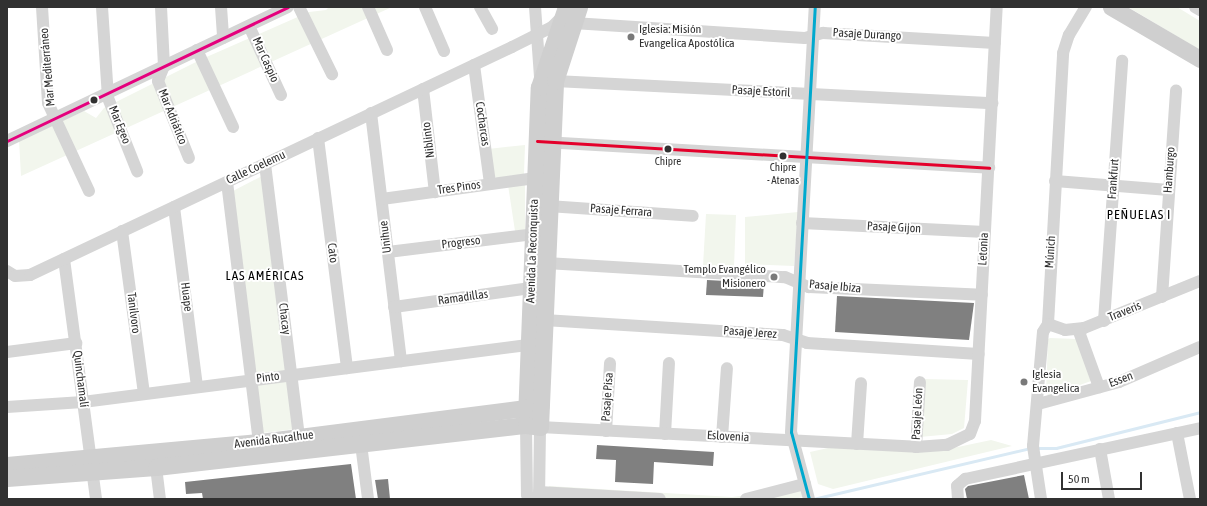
<!DOCTYPE html>
<meta charset="utf-8">
<style>
body{margin:0}
#map{position:relative;width:1207px;height:506px;overflow:hidden;background:#fff;font-family:"Asap Condensed",sans-serif}
div>[style]{position:absolute}
[style*='--x']{left:calc(var(--x)*1px);top:calc(var(--y)*1px);width:calc(var(--w)*1px);rotate:calc(var(--a)*1deg)}
.green>*{inset:0;background:#f2f6ed}
.stream>*{height:3px;margin:-1.5px;padding:0 1.5px;transform-origin:1.5px;border-radius:1.5px;background:#d9e9f4}
.building>*{inset:0;background:#808080}
.street>*{height:12px;margin:-6px;padding:0 6px;transform-origin:6px;border-radius:6px;background:#d5d5d5}
.secondary>*{height:17px;margin:-8.5px;padding:0 8.5px;transform-origin:8.5px;border-radius:8.5px;background:#cfcfcf}
.bus-1>*{height:3px;margin:-1.5px;padding:0 1.5px;transform-origin:1.5px;border-radius:1.5px;background:#e4002b}
.bus-2>*{height:3px;margin:-1.5px;padding:0 1.5px;transform-origin:1.5px;border-radius:1.5px;background:#e5007d}
.bus-3>*{height:3px;margin:-1.5px;padding:0 1.5px;transform-origin:1.5px;border-radius:1.5px;background:#00a9ce}
.dots>*{width:11px;height:11px;translate:-50% -50%;box-sizing:border-box;border:2px solid #fff;border-radius:50%}
span{translate:-50% -50%;white-space:nowrap;text-align:center;line-height:1.15;-webkit-text-stroke:4px #fff;paint-order:stroke}
.bus-label{font-size:11px;color:#313131}
.poi-label{font-size:12px;color:#313131}
.left{translate:0 -50%;text-align:left}
.right{translate:-100% -50%;text-align:right}
.street-label{font-size:12px;color:#313131}
.neighbourhood-label{font-size:13px;color:#000;letter-spacing:1px}
.frame{position:absolute;inset:0;border:8px solid #313131;pointer-events:none}
.scale{position:absolute;left:1061px;top:472px;width:81px;height:18px;box-sizing:border-box;border:2px solid #313131;border-top:0;padding-left:5px;font-size:12px;line-height:14px;white-space:nowrap;color:#313131;-webkit-text-stroke:3px #fff;paint-order:stroke}
</style>
<div id="map">
<div class="green">
<i style="clip-path:polygon(329px 7px,392px 7px,21px 176px,19px 140px,84px 111px,96px 118px,104px 108px,202px 59px,309px 12px,326px 10px)"></i>
<i style="clip-path:polygon(1128px 7px,1177px 7px,1200px 21px,1200px 50px)"></i>
<i style="clip-path:polygon(525px 145px,524px 174px,497px 178px,492px 175px,488px 149px)"></i>
<i style="clip-path:polygon(262px 176px,287px 368px,284px 373px,259px 377px,255px 373px,231px 192px)"></i>
<i style="clip-path:polygon(525px 183px,525px 230px,515px 231px,508px 185px)"></i>
<i style="clip-path:polygon(798px 212px,794px 266px,745px 264px,745px 217px)"></i>
<i style="clip-path:polygon(706px 214px,736px 215px,734px 267px,703px 266px)"></i>
<i style="clip-path:polygon(1050px 338px,1077px 339px,1091px 381px,1049px 396px,1046px 393px,1048px 339px)"></i>
<i style="clip-path:polygon(924px 379px,968px 380px,964px 428px,952px 434px,920px 437px)"></i>
<i style="clip-path:polygon(284px 381px,289px 382px,295px 429px,262px 433px,255px 387px,258px 384px)"></i>
<i style="clip-path:polygon(991px 440px,1012px 446px,833px 489px,818px 484px,810px 452px,837px 446px,939px 451px)"></i>
<i style="clip-path:polygon(549px 486px,732px 497px,801px 488px,812px 495px,794px 499px,547px 499px)"></i>
</div>
<div class="stream">
<i style="--x:1037;--y:448;--w:19;--a:0"></i>
<i style="--x:1056;--y:448;--w:148;--a:-14"></i>
<i style="--x:813;--y:499;--w:224;--a:-13.2"></i>
</div>
<div class="building">
<i style="clip-path:polygon(707px 280px,764px 283px,763px 297px,706px 295px)"></i>
<i style="clip-path:polygon(837px 296px,974px 303px,969px 340px,835px 332px)"></i>
<i style="clip-path:polygon(597px 445px,714px 452px,713px 466px,654px 462px,653px 484px,615px 482px,616px 460px,596px 459px)"></i>
<i style="clip-path:polygon(351px 464px,356px 499px,203px 499px,202px 493px,186px 494px,185px 482px)"></i>
<i style="clip-path:polygon(1024px 475px,1029px 499px,967px 499px,965px 489px,968px 486px)"></i>
<i style="clip-path:polygon(388px 479px,390px 499px,378px 499px,375px 480px)"></i>
</div>
<div class="street">
<i style="--x:42;--y:7;--w:96;--a:86.4"></i>
<i style="--x:48;--y:103;--w:97;--a:65"></i>
<i style="--x:102;--y:7;--w:91;--a:86.2"></i>
<i style="--x:108;--y:98;--w:79;--a:68.3"></i>
<i style="--x:161;--y:7;--w:59;--a:87.1"></i>
<i style="--x:164;--y:66;--w:16;--a:112"></i>
<i style="--x:158;--y:81;--w:83;--a:68.1"></i>
<i style="--x:221;--y:7;--w:31;--a:86"></i>
<i style="--x:299;--y:7;--w:75;--a:63.8"></i>
<i style="--x:368;--y:7;--w:47;--a:66.2"></i>
<i style="--x:425;--y:7;--w:48;--a:66.6"></i>
<i style="--x:480;--y:7;--w:25;--a:61"></i>
<i style="--x:535;--y:7;--w:70;--a:85.9"></i>
<i style="--x:1195;--y:7;--w:6;--a:31"></i>
<i style="--x:573;--y:23;--w:232;--a:3.7"></i>
<i style="--x:805;--y:38;--w:19;--a:-16"></i>
<i style="--x:823;--y:33;--w:172;--a:3.3"></i>
<i style="--x:249;--y:26;--w:76;--a:65.1"></i>
<i style="--x:197;--y:50;--w:85;--a:64.9"></i>
<i style="--x:474;--y:65;--w:120;--a:82.3"></i>
<i style="--x:555;--y:81;--w:438;--a:2.9"></i>
<i style="--x:423;--y:89;--w:104;--a:83.4"></i>
<i style="--x:371;--y:113;--w:250;--a:83.1"></i>
<i style="--x:318;--y:138;--w:232;--a:82.8"></i>
<i style="--x:7;--y:141;--w:311;--a:-25.5"></i>
<i style="--x:544;--y:142;--w:446;--a:3.3"></i>
<i style="--x:265;--y:164;--w:282;--a:82.9"></i>
<i style="--x:1055;--y:181;--w:114;--a:4.5"></i>
<i style="--x:227;--y:182;--w:269;--a:83"></i>
<i style="--x:382;--y:199;--w:155;--a:-7.8"></i>
<i style="--x:548;--y:206;--w:145;--a:3.9"></i>
<i style="--x:174;--y:207;--w:181;--a:82.7"></i>
<i style="--x:802;--y:223;--w:183;--a:2.8"></i>
<i style="--x:122;--y:231;--w:164;--a:82.3"></i>
<i style="--x:388;--y:252;--w:147;--a:-7"></i>
<i style="--x:64;--y:259;--w:242;--a:82.4"></i>
<i style="--x:546;--y:263;--w:239;--a:3.4"></i>
<i style="--x:785;--y:277;--w:26;--a:23"></i>
<i style="--x:809;--y:287;--w:173;--a:2.6"></i>
<i style="--x:7;--y:271;--w:9;--a:32"></i>
<i style="--x:15;--y:276;--w:15;--a:-4"></i>
<i style="--x:30;--y:275;--w:533;--a:-25.32"></i>
<i style="--x:512;--y:47;--w:45;--a:-26.6"></i>
<i style="--x:552;--y:27;--w:14;--a:-45"></i>
<i style="--x:1162;--y:297;--w:207;--a:-86.1"></i>
<i style="--x:394;--y:307;--w:138;--a:-7.9"></i>
<i style="--x:544;--y:320;--w:239;--a:3.6"></i>
<i style="--x:783;--y:335;--w:25;--a:18"></i>
<i style="--x:807;--y:343;--w:172;--a:3.7"></i>
<i style="--x:1104;--y:321;--w:261;--a:-86"></i>
<i style="--x:1048;--y:324;--w:271;--a:-86.8"></i>
<i style="--x:1063;--y:53;--w:19;--a:-72"></i>
<i style="--x:1069;--y:35;--w:33;--a:-59"></i>
<i style="--x:1048;--y:324;--w:18;--a:19"></i>
<i style="--x:1065;--y:330;--w:19;--a:-6"></i>
<i style="--x:1084;--y:328;--w:125;--a:-22.1"></i>
<i style="--x:1078;--y:329;--w:62;--a:70.1"></i>
<i style="--x:7;--y:352;--w:70;--a:-7.4"></i>
<i style="--x:1038;--y:404;--w:84;--a:-15.2"></i>
<i style="--x:1119;--y:382;--w:88;--a:-23.4"></i>
<i style="--x:7;--y:407;--w:76;--a:-3.8"></i>
<i style="--x:83;--y:402;--w:450;--a:-7.3"></i>
<i style="--x:526;--y:425;--w:70;--a:89.2"></i>
<i style="--x:527;--y:495;--w:6;--a:45"></i>
<i style="--x:606;--y:431;--w:68;--a:-86.6"></i>
<i style="--x:1177;--y:433;--w:67;--a:78.9"></i>
<i style="--x:665;--y:434;--w:71;--a:-86.8"></i>
<i style="--x:722;--y:437;--w:69;--a:-85.9"></i>
<i style="--x:361;--y:444;--w:55;--a:82.7"></i>
<i style="--x:857;--y:444;--w:61;--a:-86.2"></i>
<i style="--x:916;--y:447;--w:65;--a:-86.5"></i>
<i style="--x:1100;--y:449;--w:51;--a:79.8"></i>
<i style="--x:156;--y:467;--w:32;--a:83"></i>
<i style="--x:539;--y:492;--w:121;--a:3.3"></i>
<i style="--x:539;--y:499;--w:72;--a:-89.2"></i>
<i style="--x:540;--y:427;--w:377;--a:3"></i>
<i style="--x:916;--y:447;--w:31;--a:-4"></i>
<i style="--x:947;--y:445;--w:25;--a:-26"></i>
<i style="--x:970;--y:434;--w:14;--a:-69"></i>
<i style="--x:975;--y:421;--w:415;--a:-87"></i>
<i style="--x:746;--y:499;--w:61;--a:-14.3"></i>
<i style="--x:809;--y:499;--w:69;--a:-105"></i>
<i style="--x:791;--y:432;--w:426;--a:-86.8"></i>
<i style="--x:958;--y:499;--w:13;--a:-94"></i>
<i style="--x:957;--y:486;--w:11;--a:-41"></i>
<i style="--x:965;--y:479;--w:240;--a:-12.2"></i>
<i style="--x:1041;--y:499;--w:54;--a:-98.6"></i>
<i style="--x:1033;--y:446;--w:114;--a:-85"></i>
<i style="--x:1043;--y:332;--w:9;--a:-58"></i>
</div>
<div class="secondary">
<i style="--x:1111;--y:7;--w:103;--a:30.3"></i>
<i style="--x:526;--y:418;--w:331;--a:-87.8"></i>
<i style="--x:539;--y:87;--w:84;--a:-71.4"></i>
<i style="--x:7;--y:465;--w:254;--a:-5.2"></i>
<i style="--x:260;--y:442;--w:283;--a:-7.3"></i>
<i style="--x:7;--y:478;--w:149;--a:-4.2"></i>
<i style="--x:156;--y:467;--w:372;--a:-6.5"></i>
<i style="--x:526;--y:425;--w:14;--a:8"></i>
<i style="--x:540;--y:427;--w:346;--a:-87.5"></i>
<i style="--x:555;--y:81;--w:78;--a:-72"></i>
</div>
<div class="bus-1">
<i style="--x:537;--y:141;--w:453;--a:3.4"></i>
</div>
<div class="bus-2">
<i style="--x:7;--y:141;--w:311;--a:-25.5"></i>
</div>
<div class="bus-3">
<i style="--x:809;--y:499;--w:69;--a:-105"></i>
<i style="--x:791;--y:432;--w:426;--a:-86.8"></i>
</div>
<div class="dots">
<i style="left:631px;top:37px;background:#797979"></i>
<i style="left:94px;top:100px;background:#313131"></i>
<i style="left:668px;top:149px;background:#313131"></i>
<i style="left:783px;top:156px;background:#313131"></i>
<i style="left:774px;top:277px;background:#797979"></i>
<i style="left:1024px;top:382px;background:#797979"></i>
</div>
<div class="bus-label">
<span style="left:668px;top:161px">Chipre</span>
<span style="left:783px;top:174px">Chipre<br>- Atenas</span>
</div>
<div class="poi-label">
<span class="left" style="left:639px;top:37px">Iglesia: Misión<br>Evangelica Apostólica</span>
<span class="right" style="left:766px;top:277px">Templo Evangélico<br>Misionero</span>
<span class="left" style="left:1032px;top:382px">Iglesia<br>Evangelica</span>
</div>
<div class="street-label">
<span style="left:867px;top:35px;rotate:3deg">Pasaje Durango</span>
<span style="left:265px;top:60px;rotate:66deg">Mar Caspio</span>
<span style="left:48px;top:67px;rotate:-95deg">Mar Mediterráneo</span>
<span style="left:761px;top:92px;rotate:3deg">Pasaje Estoril</span>
<span style="left:172px;top:117px;rotate:68deg">Mar Adriático</span>
<span style="left:482px;top:124px;rotate:82deg">Cocharcas</span>
<span style="left:119px;top:125px;rotate:68deg">Mar Egeo</span>
<span style="left:429px;top:140px;rotate:-97deg">Niblinto</span>
<span style="left:256px;top:168px;rotate:-25deg">Calle Coelemu</span>
<span style="left:1170px;top:170px;rotate:-86deg">Hamburgo</span>
<span style="left:1114px;top:179px;rotate:-86deg">Frankfurt</span>
<span style="left:459px;top:188px;rotate:-8deg">Tres Pinos</span>
<span style="left:621px;top:211px;rotate:4deg">Pasaje Ferrara</span>
<span style="left:894px;top:228px;rotate:3deg">Pasaje Gijon</span>
<span style="left:386px;top:237px;rotate:-97deg">Unihue</span>
<span style="left:461px;top:243px;rotate:-7deg">Progreso</span>
<span style="left:984px;top:249px;rotate:-87deg">Letonia</span>
<span style="left:533px;top:251px;rotate:-88deg">Avenida La Reconquista</span>
<span style="left:1051px;top:252px;rotate:-86deg">Múnich</span>
<span style="left:332px;top:253px;rotate:83deg">Cato</span>
<span style="left:835px;top:287px;rotate:5deg">Pasaje Ibiza</span>
<span style="left:186px;top:297px;rotate:83deg">Huape</span>
<span style="left:463px;top:298px;rotate:-8deg">Ramadillas</span>
<span style="left:1125px;top:312px;rotate:-22deg">Traveris</span>
<span style="left:133px;top:313px;rotate:83deg">Tanilvoro</span>
<span style="left:284px;top:319px;rotate:83deg">Chacay</span>
<span style="left:750px;top:333px;rotate:4deg">Pasaje Jerez</span>
<span style="left:268px;top:378px;rotate:-7deg">Pinto</span>
<span style="left:80px;top:379px;rotate:83deg">Quinchamalí</span>
<span style="left:1121px;top:380px;rotate:-20deg">Essen</span>
<span style="left:608px;top:397px;rotate:-86deg">Pasaje Pisa</span>
<span style="left:918px;top:414px;rotate:-87deg">Pasaje León</span>
<span style="left:728px;top:437px;rotate:3deg">Eslovenia</span>
<span style="left:274px;top:440px;rotate:-7deg">Avenida Rucalhue</span>
</div>
<div class="neighbourhood-label">
<span style="left:1139px;top:215px">PEÑUELAS I</span>
<span style="left:265px;top:276px">LAS AMÉRICAS</span>
</div>
<div class="frame"></div>
<div class="scale">50 m</div>
</div>
